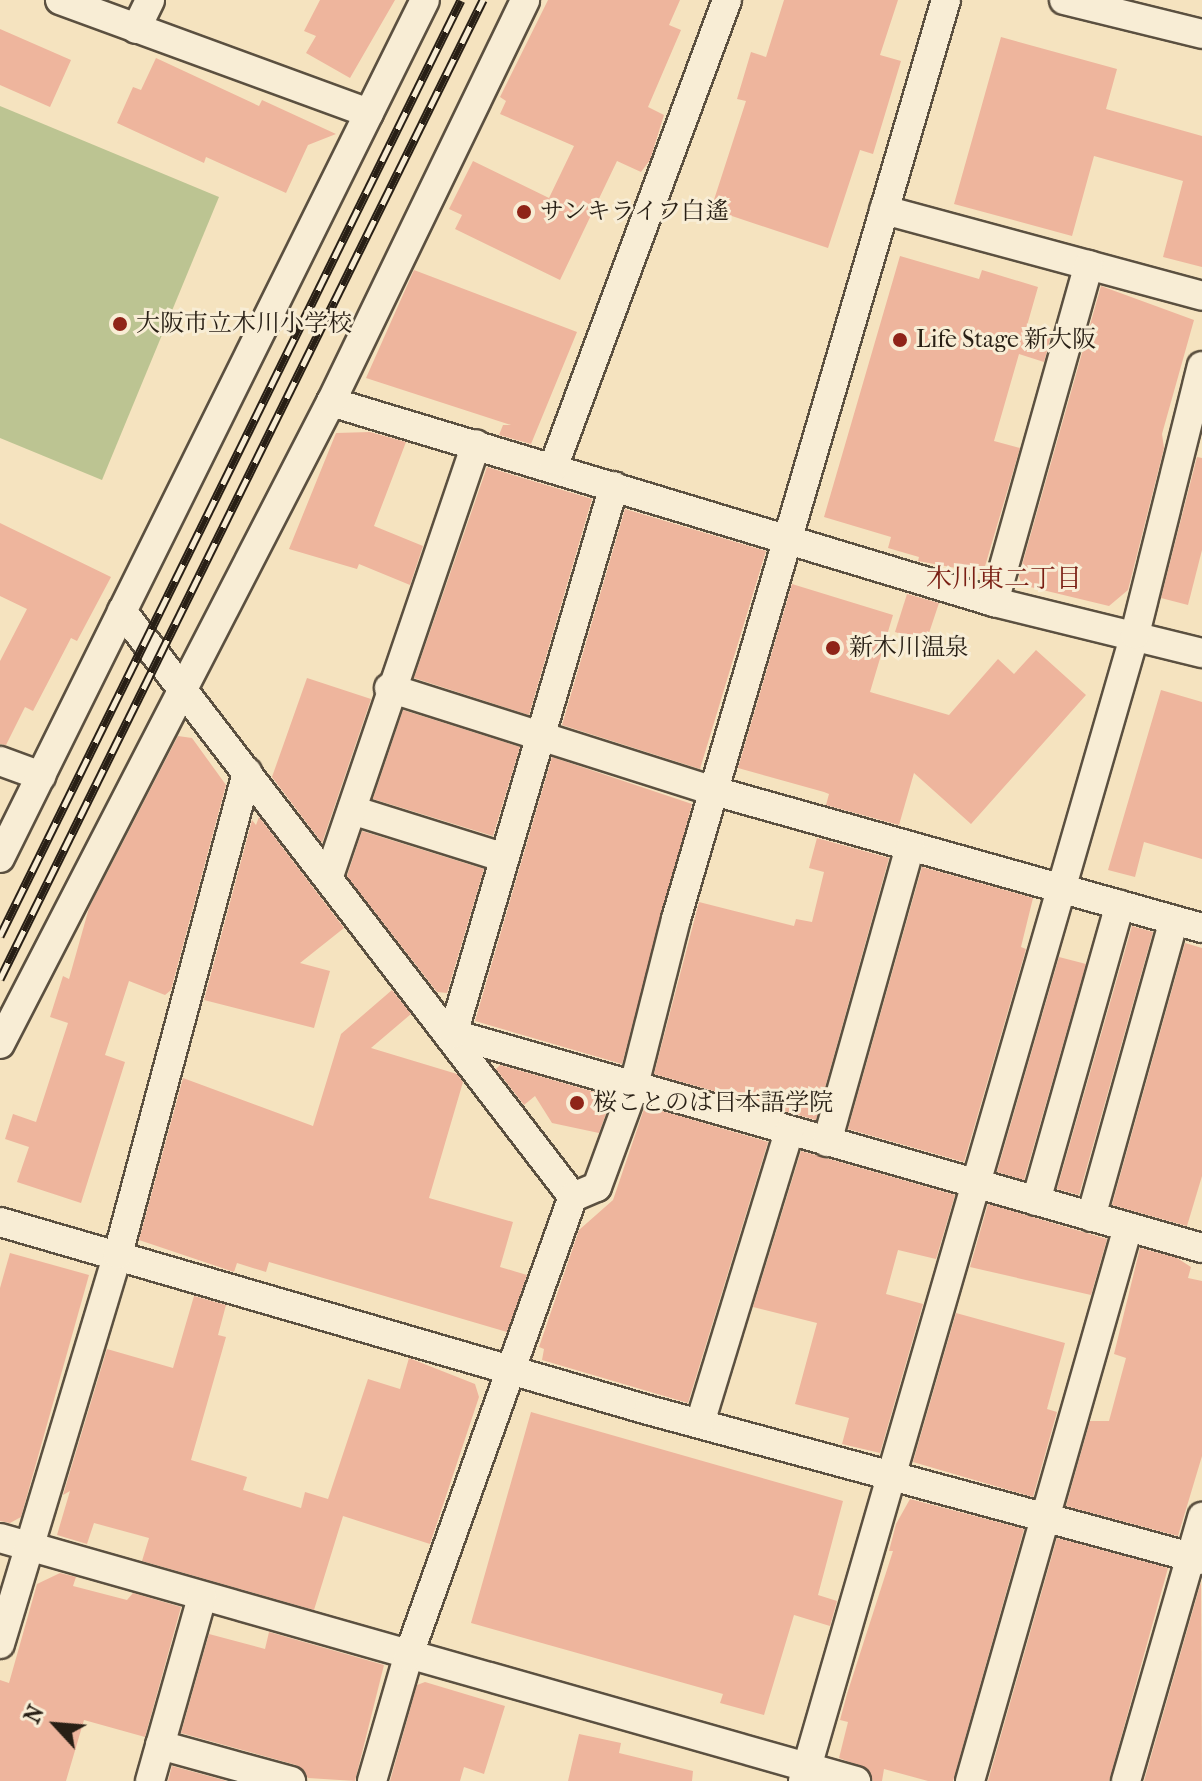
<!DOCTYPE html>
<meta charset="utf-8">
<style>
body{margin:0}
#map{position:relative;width:1202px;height:1781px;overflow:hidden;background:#f5e3bf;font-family:"IM FELL French Canon","Noto Serif JP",serif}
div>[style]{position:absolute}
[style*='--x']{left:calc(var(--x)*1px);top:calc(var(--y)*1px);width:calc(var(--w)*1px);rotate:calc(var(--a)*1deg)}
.green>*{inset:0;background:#bcc492}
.building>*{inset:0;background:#eeb59d}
.roads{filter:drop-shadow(2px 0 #5b5040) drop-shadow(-2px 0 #5b5040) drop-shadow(0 2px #5b5040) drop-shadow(0 -2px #5b5040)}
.street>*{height:28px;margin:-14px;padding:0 14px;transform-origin:14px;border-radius:14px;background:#f8edd5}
.rail>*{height:9px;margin-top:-4.5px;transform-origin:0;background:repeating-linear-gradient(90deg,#f8edd5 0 18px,#281f15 0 36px);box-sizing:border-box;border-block:2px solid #281f15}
.dots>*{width:22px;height:22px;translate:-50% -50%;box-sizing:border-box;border:4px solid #f8edd5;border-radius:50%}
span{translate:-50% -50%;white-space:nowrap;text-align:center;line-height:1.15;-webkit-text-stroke:6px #f8edd5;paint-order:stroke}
.poi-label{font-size:24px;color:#281f15}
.left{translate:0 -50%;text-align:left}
.neighbourhood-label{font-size:26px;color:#7a1f14}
.north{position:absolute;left:16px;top:1685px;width:80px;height:80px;-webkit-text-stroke:6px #f8edd5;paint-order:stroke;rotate:296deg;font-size:22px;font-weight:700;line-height:32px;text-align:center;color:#281f15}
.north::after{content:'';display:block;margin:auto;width:28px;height:36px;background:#281f15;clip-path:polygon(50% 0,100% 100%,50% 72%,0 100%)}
</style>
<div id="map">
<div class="green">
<i style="clip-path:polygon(0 106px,219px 197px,102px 480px,0 438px)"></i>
</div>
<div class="building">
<i style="clip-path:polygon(320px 0,395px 0,350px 78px,306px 53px,316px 36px,304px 31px)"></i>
<i style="clip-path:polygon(548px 0,680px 0,669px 25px,681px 30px,648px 107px,664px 115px,650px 160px,641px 172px,617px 161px,560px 280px,455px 229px,462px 215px,449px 209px,473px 161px,549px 198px,574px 146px,500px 114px,506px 101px,500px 97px)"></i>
<i style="clip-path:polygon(784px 0,898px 0,880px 55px,901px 61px,873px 154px,860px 150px,828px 248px,711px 209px,746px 101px,737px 99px,751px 52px,766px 57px)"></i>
<i style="clip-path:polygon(0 29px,71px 60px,50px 107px,0 85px)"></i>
<i style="clip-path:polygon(1001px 37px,1117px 69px,1106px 109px,1202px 136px,1202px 267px,1163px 257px,1183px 181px,1094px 156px,1072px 236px,954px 204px)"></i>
<i style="clip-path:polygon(156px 58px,259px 106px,262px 100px,336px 134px,308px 145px,286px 193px,206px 157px,204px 163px,117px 123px,133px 87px,141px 90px)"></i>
<i style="clip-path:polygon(900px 256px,979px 279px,982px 270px,1038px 287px,1026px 329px,1051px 336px,1044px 362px,1019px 354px,994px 441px,1020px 448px,983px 573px,918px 561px,919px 557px,888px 548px,891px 537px,824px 517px)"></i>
<i style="clip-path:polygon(414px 270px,577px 332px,531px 444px,499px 435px,503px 425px,511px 425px,366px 378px)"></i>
<i style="clip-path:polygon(1101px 286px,1194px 320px,1162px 434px,1164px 448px,1128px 590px,1109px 606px,1022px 585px,1019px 576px)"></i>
<i style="clip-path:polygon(370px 432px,406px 442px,374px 526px,423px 546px,410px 585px,359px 564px,357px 569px,289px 549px,336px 433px)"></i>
<i style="clip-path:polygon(1197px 457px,1202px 458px,1202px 550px,1188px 605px,1161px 598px)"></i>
<i style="clip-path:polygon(487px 467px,592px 499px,529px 715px,414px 678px)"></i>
<i style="clip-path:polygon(625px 509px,766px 551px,700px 769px,562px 725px)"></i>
<i style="clip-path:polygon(0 523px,111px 577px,77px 641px,71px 638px,33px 711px,25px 707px,6px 745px,0 744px,0 661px,27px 609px,0 596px)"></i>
<i style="clip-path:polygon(792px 584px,893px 615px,870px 692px,949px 715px,998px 659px,1014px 674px,1036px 650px,1086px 695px,971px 824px,914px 773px,899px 825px,826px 805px,829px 794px,824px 792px,738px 768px)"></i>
<i style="clip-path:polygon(907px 594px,939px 603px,926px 642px,895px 632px)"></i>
<i style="clip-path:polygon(307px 678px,371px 699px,322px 843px,272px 777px)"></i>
<i style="clip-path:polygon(1161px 690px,1202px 702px,1202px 859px,1144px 842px,1135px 877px,1108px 870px)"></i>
<i style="clip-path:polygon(403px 710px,520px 747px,493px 836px,373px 799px)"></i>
<i style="clip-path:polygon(178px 736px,192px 738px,226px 785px,171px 990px,165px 995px,129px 981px,105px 1055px,125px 1062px,81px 1203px,17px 1182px,29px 1147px,5px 1139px,13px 1114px,36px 1122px,68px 1023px,50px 1017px,63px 976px,69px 979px,89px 908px)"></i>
<i style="clip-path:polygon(552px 757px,692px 804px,622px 1064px,475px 1021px)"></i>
<i style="clip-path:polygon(259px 817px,344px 928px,300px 963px,330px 971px,314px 1028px,204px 1000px,252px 820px,256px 825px)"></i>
<i style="clip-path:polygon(362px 831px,484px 869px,447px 993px,437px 992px,347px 876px)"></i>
<i style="clip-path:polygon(817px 838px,889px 858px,816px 1120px,654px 1074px,699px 902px,794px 926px,796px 919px,812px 922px,824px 872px,809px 868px)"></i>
<i style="clip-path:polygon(922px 867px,1033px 898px,1021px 947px,1026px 949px,964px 1162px,848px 1129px)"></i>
<i style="clip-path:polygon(1132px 926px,1153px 932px,1079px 1195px,1057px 1189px)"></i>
<i style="clip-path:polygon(1185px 943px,1202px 948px,1202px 1176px,1187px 1226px,1112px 1205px)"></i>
<i style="clip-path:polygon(1059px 957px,1086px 964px,1024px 1180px,997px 1172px)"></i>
<i style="clip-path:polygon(392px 990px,411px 1014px,371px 1048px,457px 1074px,463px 1082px,429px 1198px,513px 1222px,500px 1267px,527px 1275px,507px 1332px,269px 1262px,266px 1272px,237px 1263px,234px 1272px,139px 1240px,183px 1078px,313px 1126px,341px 1034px)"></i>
<i style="clip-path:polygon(500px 1065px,612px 1097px,599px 1133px,552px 1123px,535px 1096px,524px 1105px,496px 1069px)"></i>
<i style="clip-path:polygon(645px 1106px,768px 1142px,688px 1403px,542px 1360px,544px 1349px,539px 1347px,579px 1230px,613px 1200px)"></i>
<i style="clip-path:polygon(801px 1151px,955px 1195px,936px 1259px,898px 1250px,886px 1294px,923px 1304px,880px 1453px,842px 1444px,849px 1418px,795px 1404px,817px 1323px,753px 1307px)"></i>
<i style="clip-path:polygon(988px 1204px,1107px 1239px,1091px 1295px,970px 1267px)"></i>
<i style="clip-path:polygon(1140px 1248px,1177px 1258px,1191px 1267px,1188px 1278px,1202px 1281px,1202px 1456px,1178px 1536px,1066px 1506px,1090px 1421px,1109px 1421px,1126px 1358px,1114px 1354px)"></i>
<i style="clip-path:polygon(10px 1253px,89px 1275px,21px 1517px,10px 1523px,0 1521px,0 1288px)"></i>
<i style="clip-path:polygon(194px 1296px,226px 1305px,218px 1335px,226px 1337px,191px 1460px,247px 1477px,243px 1490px,301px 1508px,305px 1492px,328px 1499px,368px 1379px,400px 1389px,409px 1358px,475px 1384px,479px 1397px,430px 1544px,343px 1516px,314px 1610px,142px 1561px,149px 1538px,94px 1523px,87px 1544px,57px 1535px,70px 1491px,63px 1495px,107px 1349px,173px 1368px)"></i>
<i style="clip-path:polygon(956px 1313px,1065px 1343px,1047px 1409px,1057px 1412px,1033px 1497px,913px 1462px)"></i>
<i style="clip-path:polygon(531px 1412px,843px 1501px,818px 1595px,837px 1601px,830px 1626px,794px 1615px,764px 1715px,720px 1703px,723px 1694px,471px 1623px)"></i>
<i style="clip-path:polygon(910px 1499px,1024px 1529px,953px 1781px,928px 1781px,884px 1769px,882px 1781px,873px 1781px,868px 1769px,839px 1758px,848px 1722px,840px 1720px,847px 1694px,893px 1551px,889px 1551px,896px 1524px)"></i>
<i style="clip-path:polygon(1057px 1538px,1168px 1568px,1109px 1781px,988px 1781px)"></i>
<i style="clip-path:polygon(60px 1573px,76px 1577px,73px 1586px,127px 1600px,133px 1593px,181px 1607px,145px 1737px,84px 1720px,66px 1781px,0 1781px,0 1680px,9px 1683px,37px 1584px)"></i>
<i style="clip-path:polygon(1201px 1582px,1202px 1781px,1144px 1781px)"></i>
<i style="clip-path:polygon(269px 1632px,384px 1665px,355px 1781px,308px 1778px,296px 1765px,181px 1733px,209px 1634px,265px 1649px)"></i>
<i style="clip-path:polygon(425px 1682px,505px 1706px,484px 1774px,464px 1767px,460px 1781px,390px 1781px,417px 1685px)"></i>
<i style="clip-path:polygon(579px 1734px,621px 1743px,619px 1753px,693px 1771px,692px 1781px,568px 1781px)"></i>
<i style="clip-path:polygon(172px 1766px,227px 1781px,168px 1781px)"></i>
</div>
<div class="roads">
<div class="street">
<i style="--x:60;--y:0;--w:329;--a:20.1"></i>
<i style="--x:1064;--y:0;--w:142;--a:13.8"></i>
<i style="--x:136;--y:29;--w:32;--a:-64"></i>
<i style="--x:884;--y:210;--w:329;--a:15.1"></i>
<i style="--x:331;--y:402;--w:693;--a:16.79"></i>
<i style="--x:994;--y:602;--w:214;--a:13.8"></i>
<i style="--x:553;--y:468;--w:499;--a:-69.6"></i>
<i style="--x:994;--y:602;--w:350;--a:-74.3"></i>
<i style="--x:122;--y:611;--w:739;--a:52.42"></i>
<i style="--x:389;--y:688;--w:341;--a:17.6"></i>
<i style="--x:714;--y:791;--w:507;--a:15.68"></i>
<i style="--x:0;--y:761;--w:44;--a:20.1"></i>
<i style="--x:352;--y:810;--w:157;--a:17.4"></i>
<i style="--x:0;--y:858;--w:957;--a:-63.65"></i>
<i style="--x:329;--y:876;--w:456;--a:-71.2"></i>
<i style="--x:453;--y:1034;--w:779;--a:15.95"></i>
<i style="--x:453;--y:1034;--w:571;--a:-73.63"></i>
<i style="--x:0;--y:1044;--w:722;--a:-62.73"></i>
<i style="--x:331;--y:402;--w:446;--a:-64.2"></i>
<i style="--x:827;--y:1142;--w:307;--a:-74.3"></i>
<i style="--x:1036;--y:1201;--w:308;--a:-74.2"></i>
<i style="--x:1091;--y:1217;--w:308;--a:-74.4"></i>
<i style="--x:0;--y:1222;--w:675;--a:16.18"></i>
<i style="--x:648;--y:1410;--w:574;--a:15.15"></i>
<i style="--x:700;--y:1423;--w:305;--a:-73"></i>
<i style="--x:0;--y:1538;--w:890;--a:15.85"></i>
<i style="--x:0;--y:1644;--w:407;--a:-73.2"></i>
<i style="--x:118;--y:1254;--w:499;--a:-75"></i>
<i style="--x:160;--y:1745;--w:136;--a:15.4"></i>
<i style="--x:150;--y:1781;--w:191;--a:-74.2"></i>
<i style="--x:372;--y:1781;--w:129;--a:-73.8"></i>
<i style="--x:408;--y:1657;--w:489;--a:-70.3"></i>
<i style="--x:573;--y:1197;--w:26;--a:-23"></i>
<i style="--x:597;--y:1187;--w:104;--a:-69.8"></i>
<i style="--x:633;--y:1089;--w:175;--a:-75.8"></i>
<i style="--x:676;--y:919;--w:958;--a:-73.63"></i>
<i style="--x:803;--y:1781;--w:1194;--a:-73.86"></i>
<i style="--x:1135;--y:634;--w:276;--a:-76"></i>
<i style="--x:970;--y:1781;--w:576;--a:-74.08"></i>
<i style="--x:1126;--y:1781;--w:275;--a:-73.9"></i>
</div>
</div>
<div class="rail">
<i style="--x:0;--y:936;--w:1043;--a:-63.78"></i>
<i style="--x:0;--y:979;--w:1092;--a:-63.74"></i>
</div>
<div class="dots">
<i style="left:524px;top:212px;background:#8f2418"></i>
<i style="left:120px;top:324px;background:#8f2418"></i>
<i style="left:900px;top:340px;background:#8f2418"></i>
<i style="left:833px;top:648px;background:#8f2418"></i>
<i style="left:577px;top:1103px;background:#8f2418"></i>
</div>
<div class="poi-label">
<span class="left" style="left:540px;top:212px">サンキライフ白遙</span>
<span class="left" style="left:136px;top:324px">大阪市立木川小学校</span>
<span class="left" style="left:916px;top:340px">Life Stage 新大阪</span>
<span class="left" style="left:849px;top:648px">新木川温泉</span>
<span class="left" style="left:593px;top:1103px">桜ことのは日本語学院</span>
</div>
<div class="neighbourhood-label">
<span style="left:1004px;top:579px">木川東二丁目</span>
</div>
<div class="north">N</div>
</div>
